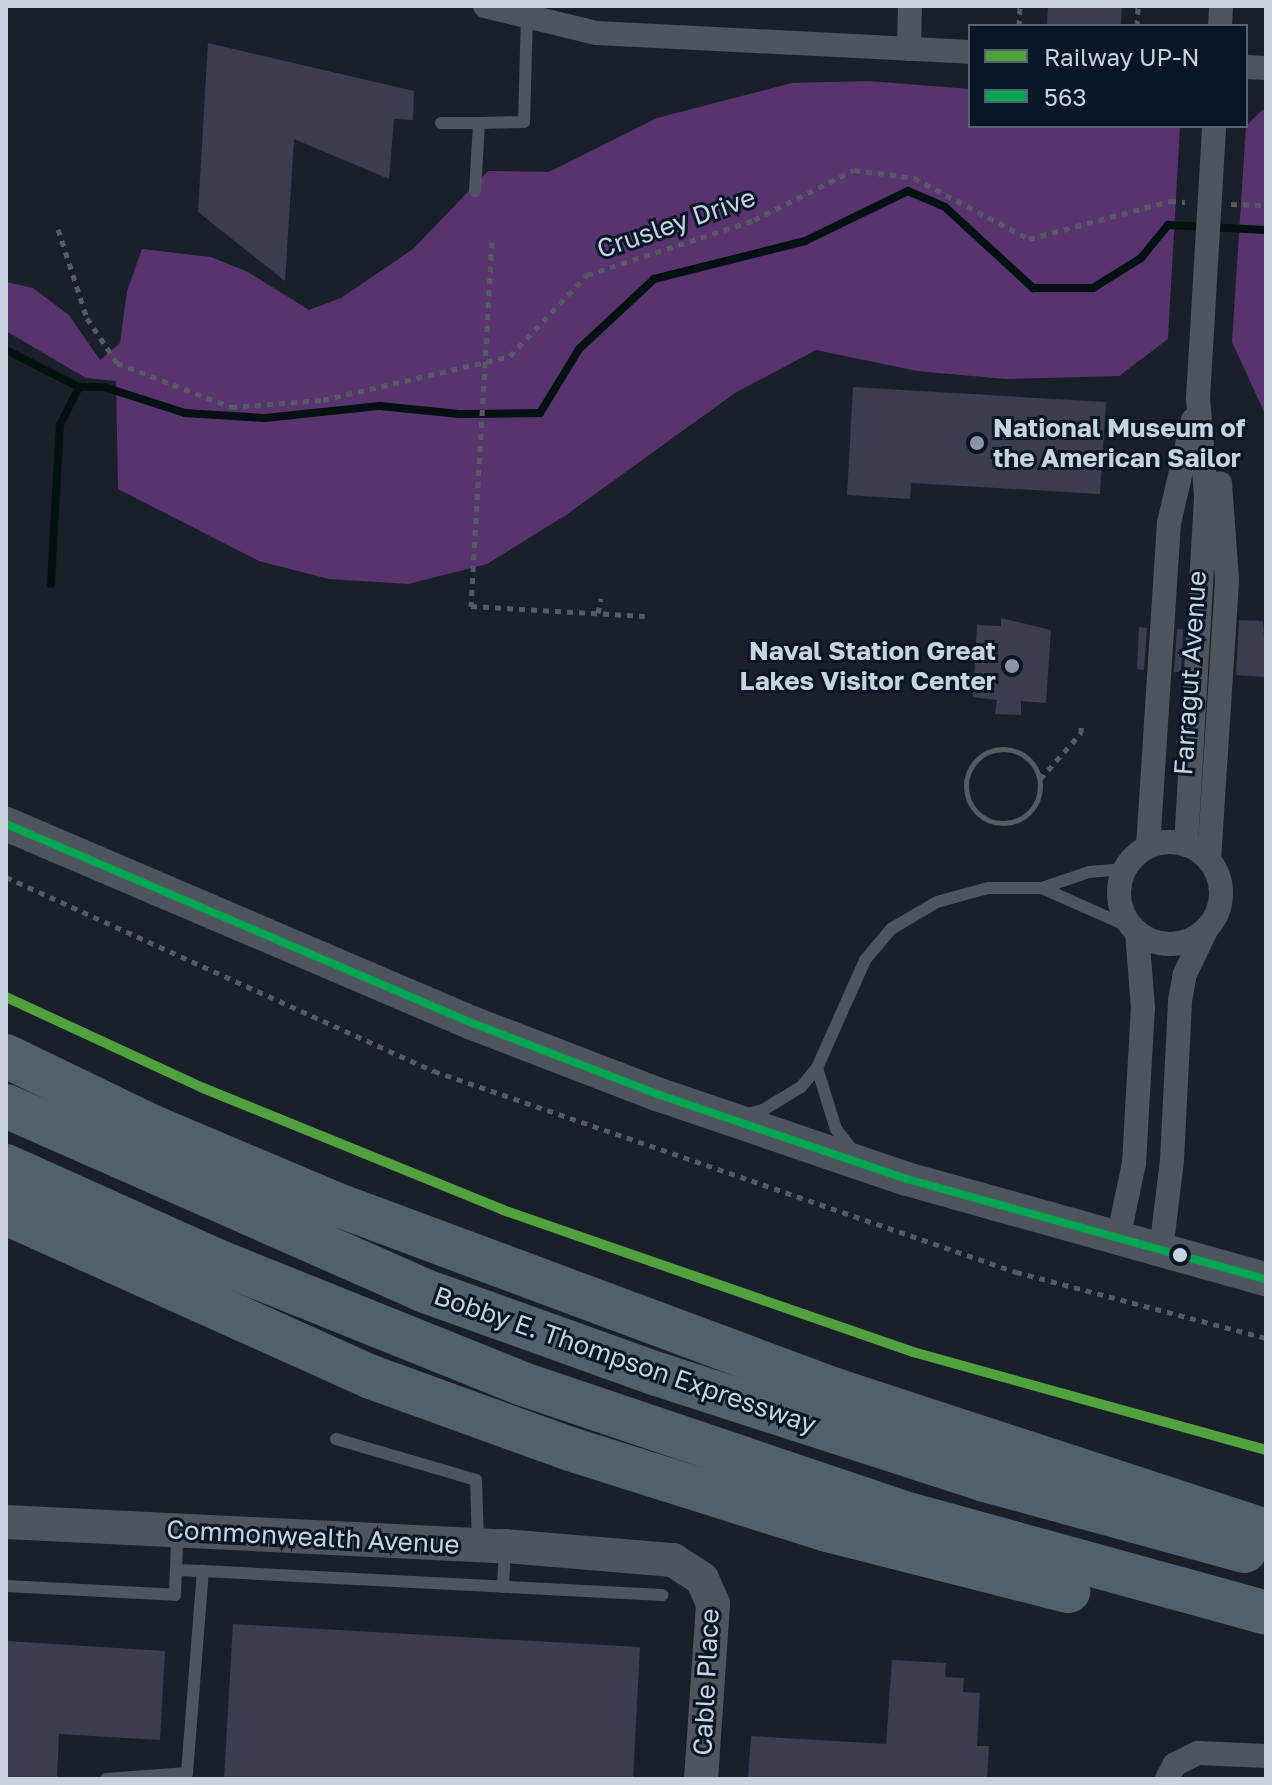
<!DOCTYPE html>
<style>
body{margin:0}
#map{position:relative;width:1272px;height:1785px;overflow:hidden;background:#19202a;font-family:"Golos Text",sans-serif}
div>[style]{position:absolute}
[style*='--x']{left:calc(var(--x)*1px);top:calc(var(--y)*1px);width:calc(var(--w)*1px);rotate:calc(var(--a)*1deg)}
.forest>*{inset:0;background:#59336e}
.stream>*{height:8px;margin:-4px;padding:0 4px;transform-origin:4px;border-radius:4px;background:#041113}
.building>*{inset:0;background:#3c3d50}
.path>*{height:5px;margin-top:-2.5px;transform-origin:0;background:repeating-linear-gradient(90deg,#555b61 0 6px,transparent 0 12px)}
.path>.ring{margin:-2.5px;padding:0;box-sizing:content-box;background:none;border:5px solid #555b61;border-radius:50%}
.lane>*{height:12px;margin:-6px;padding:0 6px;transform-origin:6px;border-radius:6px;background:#4f555c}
.street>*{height:24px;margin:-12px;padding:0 12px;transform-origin:12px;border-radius:12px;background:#4f555c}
.street>.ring{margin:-12px;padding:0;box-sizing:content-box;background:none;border:24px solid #4f555c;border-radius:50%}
.secondary>*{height:34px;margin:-17px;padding:0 17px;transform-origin:17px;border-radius:17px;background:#4f555c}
.highway>*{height:44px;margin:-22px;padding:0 22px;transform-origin:22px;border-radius:22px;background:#51616c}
.bus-1>*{height:8px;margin:-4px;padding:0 4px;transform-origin:4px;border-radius:4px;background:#00a651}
.rail-1>*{height:10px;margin:-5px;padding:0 5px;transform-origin:5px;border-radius:5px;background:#52a13f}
.dots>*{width:22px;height:22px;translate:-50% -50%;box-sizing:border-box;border:4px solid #091627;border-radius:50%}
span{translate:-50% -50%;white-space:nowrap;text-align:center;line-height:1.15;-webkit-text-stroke:6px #091627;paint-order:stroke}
.street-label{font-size:26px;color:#c9d3df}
.poi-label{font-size:26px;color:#c9d3df;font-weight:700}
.left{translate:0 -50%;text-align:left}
.right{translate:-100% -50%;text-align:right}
.frame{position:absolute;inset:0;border:8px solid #c9d3df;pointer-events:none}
.legend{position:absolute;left:968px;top:24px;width:280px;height:104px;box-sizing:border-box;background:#091627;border:2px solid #566271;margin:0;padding:10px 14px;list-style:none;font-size:24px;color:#c9d3df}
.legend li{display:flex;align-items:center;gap:16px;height:40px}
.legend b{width:40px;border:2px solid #566271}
</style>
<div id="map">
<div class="forest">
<i style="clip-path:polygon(868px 81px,970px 89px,970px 126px,1180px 126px,1168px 339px,1119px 376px,1005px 379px,917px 371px,816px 350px,735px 393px,566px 515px,487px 564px,408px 584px,329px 579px,259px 561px,118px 489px,116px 381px,86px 378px,6px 331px,6px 282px,33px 288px,69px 315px,100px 360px,120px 343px,127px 291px,142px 249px,211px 257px,248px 272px,309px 310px,341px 298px,413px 249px,488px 171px,549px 172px,657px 118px,792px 83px)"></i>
<i style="clip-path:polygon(1262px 110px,1266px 110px,1266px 416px,1232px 342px,1246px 126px)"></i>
</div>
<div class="stream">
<i style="--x:6;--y:350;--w:82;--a:26.9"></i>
<i style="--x:79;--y:387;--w:25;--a:0"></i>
<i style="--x:104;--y:387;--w:85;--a:17.8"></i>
<i style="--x:185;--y:413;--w:80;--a:3.6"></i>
<i style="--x:265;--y:418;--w:116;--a:-6"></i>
<i style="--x:380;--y:406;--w:79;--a:5.8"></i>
<i style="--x:459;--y:414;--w:81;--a:-0.7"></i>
<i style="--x:540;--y:413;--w:75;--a:-58.6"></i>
<i style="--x:579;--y:349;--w:103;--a:-43"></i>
<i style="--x:654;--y:279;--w:156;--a:-14.1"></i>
<i style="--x:805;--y:241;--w:114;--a:-25.9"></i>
<i style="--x:908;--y:191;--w:40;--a:23.4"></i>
<i style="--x:945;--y:207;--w:120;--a:42.6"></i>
<i style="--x:1033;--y:288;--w:60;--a:0"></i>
<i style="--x:1093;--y:288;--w:57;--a:-32"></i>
<i style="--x:1141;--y:258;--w:43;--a:-50.7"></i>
<i style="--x:1168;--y:225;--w:98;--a:2.9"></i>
<i style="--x:51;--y:584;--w:159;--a:-86.8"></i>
<i style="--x:60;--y:425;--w:42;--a:-63.4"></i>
</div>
<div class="building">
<i style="clip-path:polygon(1048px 6px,1122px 6px,1121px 26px,1047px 26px)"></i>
<i style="clip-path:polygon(208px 43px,414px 91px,413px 120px,394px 119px,389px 179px,294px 139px,285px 281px,198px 212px)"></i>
<i style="clip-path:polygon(853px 387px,1106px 402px,1100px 494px,911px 483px,910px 499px,847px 495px)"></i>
<i style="clip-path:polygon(1001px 618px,1051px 630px,1046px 703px,1021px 701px,1021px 715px,995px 714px,997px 700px,973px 697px,977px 625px,1001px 626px)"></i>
<i style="clip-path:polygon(1239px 620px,1263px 621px,1266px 677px,1236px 675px)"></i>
<i style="clip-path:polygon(1139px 627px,1147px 628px,1144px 670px,1137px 669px)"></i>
<i style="clip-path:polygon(1177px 629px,1183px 629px,1181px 672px,1174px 672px)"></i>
<i style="clip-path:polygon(233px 1624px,640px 1647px,633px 1779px,224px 1779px)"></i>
<i style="clip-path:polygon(6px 1641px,165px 1651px,160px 1740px,59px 1734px,57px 1779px,6px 1779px)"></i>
<i style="clip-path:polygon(892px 1660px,946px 1663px,945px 1677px,964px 1678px,963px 1692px,980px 1693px,977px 1746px,989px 1746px,987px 1779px,748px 1779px,751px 1736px,886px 1744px)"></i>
</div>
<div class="path">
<i style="--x:1019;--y:26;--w:20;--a:-87"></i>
<i style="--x:1137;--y:26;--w:20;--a:-87"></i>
<i style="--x:1231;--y:204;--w:35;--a:2"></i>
<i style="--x:58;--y:229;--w:94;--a:72"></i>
<i style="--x:87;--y:318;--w:54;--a:56.3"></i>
<i style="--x:117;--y:363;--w:122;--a:21.1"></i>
<i style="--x:231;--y:407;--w:92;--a:-4.4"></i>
<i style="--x:323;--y:400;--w:192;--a:-13.2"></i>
<i style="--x:510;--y:356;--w:112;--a:-46.5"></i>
<i style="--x:587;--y:275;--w:176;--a:-18.2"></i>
<i style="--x:754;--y:220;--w:112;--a:-26.6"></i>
<i style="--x:854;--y:170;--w:61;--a:7.6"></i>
<i style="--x:914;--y:178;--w:130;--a:27.9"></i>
<i style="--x:1029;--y:239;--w:146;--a:-15.1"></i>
<i style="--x:1170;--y:201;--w:15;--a:4"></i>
<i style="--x:492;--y:242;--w:365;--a:93.3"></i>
<i style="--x:471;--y:606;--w:174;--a:3.3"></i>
<i style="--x:598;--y:613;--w:15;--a:-79"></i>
<i class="ring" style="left:966px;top:749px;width:69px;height:69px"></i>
<i style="--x:1040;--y:779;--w:62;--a:-48.3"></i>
<i style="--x:1081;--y:733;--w:8;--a:-90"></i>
<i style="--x:6;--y:877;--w:470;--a:24.4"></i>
<i style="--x:434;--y:1071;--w:616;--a:19.05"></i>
<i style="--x:1016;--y:1272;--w:259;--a:14.8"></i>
</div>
<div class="lane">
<i style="--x:441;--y:123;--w:38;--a:0"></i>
<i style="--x:475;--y:191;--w:68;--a:-86.6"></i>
<i style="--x:479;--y:123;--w:45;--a:-1.3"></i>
<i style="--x:524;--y:122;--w:106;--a:-88.4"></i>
<i style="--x:1042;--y:888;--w:50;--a:-18.8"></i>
<i style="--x:1089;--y:872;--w:36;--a:-5"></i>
<i style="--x:817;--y:1068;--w:64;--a:72.7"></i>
<i style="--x:836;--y:1129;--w:29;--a:52"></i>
<i style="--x:744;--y:1115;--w:20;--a:-15"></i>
<i style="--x:763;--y:1110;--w:44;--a:-31.2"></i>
<i style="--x:801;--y:1087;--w:25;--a:-50"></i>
<i style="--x:817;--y:1068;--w:118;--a:-66"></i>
<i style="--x:865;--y:960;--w:40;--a:-50"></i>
<i style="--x:891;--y:929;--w:53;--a:-30.4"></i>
<i style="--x:937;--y:902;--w:53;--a:-15.4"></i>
<i style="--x:988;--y:888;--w:54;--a:0"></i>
<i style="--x:1042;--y:888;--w:98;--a:24"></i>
<i style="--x:336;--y:1439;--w:146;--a:16.3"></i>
<i style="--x:476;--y:1480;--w:62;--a:88.2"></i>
<i style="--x:203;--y:1571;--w:460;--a:3"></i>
<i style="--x:6;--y:1586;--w:169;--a:3"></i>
<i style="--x:175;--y:1595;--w:25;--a:-88"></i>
<i style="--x:503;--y:1587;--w:37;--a:-87"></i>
<i style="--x:106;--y:1779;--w:81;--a:-4.2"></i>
<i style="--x:187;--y:1773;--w:203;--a:-85.5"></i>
<i style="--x:203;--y:1571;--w:27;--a:-178"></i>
<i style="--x:176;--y:1570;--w:37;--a:-88"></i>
</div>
<div class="street">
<i style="--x:485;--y:6;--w:115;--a:13.6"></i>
<i style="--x:597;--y:33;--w:373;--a:2.9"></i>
<i style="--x:1220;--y:26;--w:20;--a:-87"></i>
<i style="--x:909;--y:49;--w:43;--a:-88.7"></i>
<i style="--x:1246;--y:67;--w:20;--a:3"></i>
<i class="ring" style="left:1119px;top:842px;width:78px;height:78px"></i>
<i style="--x:1186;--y:845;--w:351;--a:-86.7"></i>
<i style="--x:1206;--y:495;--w:97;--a:-94.7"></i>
<i style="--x:1198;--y:398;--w:272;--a:-86.6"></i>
<i style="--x:1148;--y:847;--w:325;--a:-86.3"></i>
<i style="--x:1169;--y:523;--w:106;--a:-76.9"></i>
<i style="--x:1209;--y:860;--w:281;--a:-86.3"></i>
<i style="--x:1227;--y:580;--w:97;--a:-94.1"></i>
<i style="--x:1118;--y:1239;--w:78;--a:-78.1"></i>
<i style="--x:1134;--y:1163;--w:155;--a:-86.7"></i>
<i style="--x:1143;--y:1008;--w:76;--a:-94.5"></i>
<i style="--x:1161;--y:1251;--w:92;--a:-83.1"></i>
<i style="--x:1172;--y:1160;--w:159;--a:-87.1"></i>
<i style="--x:1180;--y:1001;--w:27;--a:-80"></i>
<i style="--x:1185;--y:974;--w:51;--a:-64.4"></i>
<i style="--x:1167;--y:1779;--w:16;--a:-63"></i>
<i style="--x:1174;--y:1765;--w:27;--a:-27"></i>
<i style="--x:1198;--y:1753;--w:68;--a:2.5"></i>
</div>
<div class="secondary">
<i style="--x:6;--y:824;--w:507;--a:23.12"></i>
<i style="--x:472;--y:1023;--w:201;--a:21"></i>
<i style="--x:660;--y:1095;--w:261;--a:18.8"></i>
<i style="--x:907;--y:1179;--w:373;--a:15.6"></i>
<i style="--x:6;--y:1522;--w:500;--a:2.8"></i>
<i style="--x:505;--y:1546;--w:169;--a:4.8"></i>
<i style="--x:673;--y:1560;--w:35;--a:33"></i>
<i style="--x:702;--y:1579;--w:27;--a:66"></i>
<i style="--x:713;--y:1604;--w:175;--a:93.9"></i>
</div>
<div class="highway">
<i style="--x:6;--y:1056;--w:163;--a:25.8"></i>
<i style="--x:153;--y:1127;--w:201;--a:22.9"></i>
<i style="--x:338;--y:1205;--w:530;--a:20.42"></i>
<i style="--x:835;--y:1390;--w:453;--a:18.1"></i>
<i style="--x:6;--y:1106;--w:458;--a:23.8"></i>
<i style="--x:425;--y:1291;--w:246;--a:19.7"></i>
<i style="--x:657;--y:1374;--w:345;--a:17.9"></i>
<i style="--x:985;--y:1480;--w:269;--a:15.3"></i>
<i style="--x:6;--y:1166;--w:231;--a:24.2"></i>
<i style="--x:217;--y:1261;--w:330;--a:21.9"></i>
<i style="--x:523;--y:1384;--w:402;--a:18.7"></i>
<i style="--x:904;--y:1513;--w:376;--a:15.4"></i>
<i style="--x:6;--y:1213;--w:400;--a:24.2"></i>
<i style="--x:371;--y:1377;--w:212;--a:19.9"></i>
<i style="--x:570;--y:1449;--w:269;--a:17.5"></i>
<i style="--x:827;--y:1530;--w:249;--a:14.2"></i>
</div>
<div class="bus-1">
<i style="--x:6;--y:824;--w:507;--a:23.12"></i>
<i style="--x:472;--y:1023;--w:201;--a:21"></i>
<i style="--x:660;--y:1095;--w:261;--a:18.8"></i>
<i style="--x:907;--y:1179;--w:373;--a:15.6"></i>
</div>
<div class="rail-1">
<i style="--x:6;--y:997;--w:217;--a:24.8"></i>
<i style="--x:203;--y:1088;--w:324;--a:22.1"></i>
<i style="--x:503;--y:1210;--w:434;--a:19.1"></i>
<i style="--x:913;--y:1352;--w:366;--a:15.5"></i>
</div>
<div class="dots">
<i style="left:977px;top:443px;background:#8b94a0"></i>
<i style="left:1012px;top:666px;background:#8b94a0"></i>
<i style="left:1180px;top:1255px;background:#c9d3df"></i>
</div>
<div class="street-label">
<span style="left:676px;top:223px;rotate:-19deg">Crusley Drive</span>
<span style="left:1190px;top:673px;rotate:-86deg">Farragut Avenue</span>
<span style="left:625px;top:1360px;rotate:19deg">Bobby E. Thompson Expressway</span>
<span style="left:313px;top:1537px;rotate:3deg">Commonwealth Avenue</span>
<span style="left:706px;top:1682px;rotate:-87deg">Cable Place</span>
</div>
<div class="poi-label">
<span class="left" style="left:993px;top:443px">National Museum of<br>the American Sailor</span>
<span class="right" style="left:996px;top:666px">Naval Station Great<br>Lakes Visitor Center</span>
</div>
<div class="frame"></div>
<ul class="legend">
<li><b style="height:10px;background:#52a13f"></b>Railway UP-N</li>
<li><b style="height:10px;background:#00a651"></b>563</li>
</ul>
</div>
